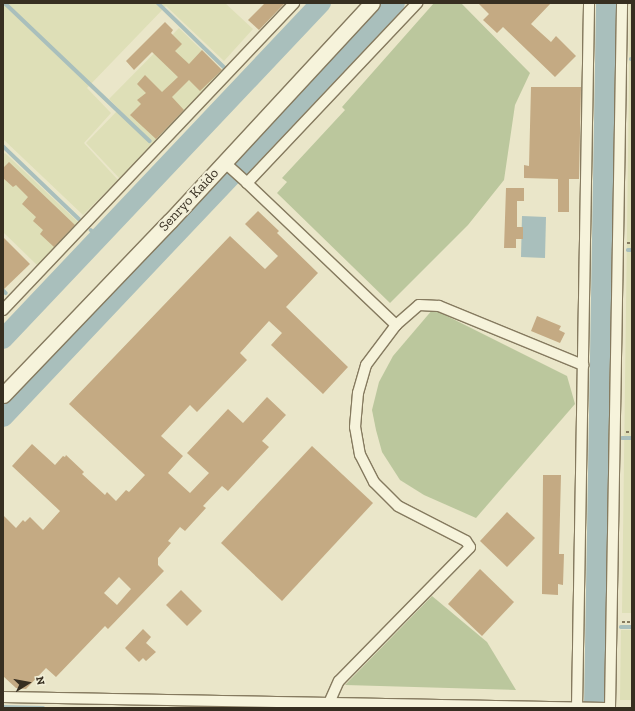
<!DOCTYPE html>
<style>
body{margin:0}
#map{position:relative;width:635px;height:711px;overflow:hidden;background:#eae6c9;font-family:"Zilla Slab",serif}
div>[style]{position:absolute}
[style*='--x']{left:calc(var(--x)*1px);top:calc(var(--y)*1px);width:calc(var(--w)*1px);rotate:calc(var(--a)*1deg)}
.farmland>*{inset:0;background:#dedfb7}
.green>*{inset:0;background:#bbc79d}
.water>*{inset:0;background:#a9bfbc}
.stream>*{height:3.5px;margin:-1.75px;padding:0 1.75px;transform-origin:1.75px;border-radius:1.75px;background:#a9bfbc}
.river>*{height:20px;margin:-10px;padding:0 10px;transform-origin:10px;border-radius:10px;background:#a9bfbc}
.building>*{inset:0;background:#c4aa83}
.path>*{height:2px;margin-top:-1px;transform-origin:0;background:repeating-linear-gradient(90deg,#857a5f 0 3px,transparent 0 5px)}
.roads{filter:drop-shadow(1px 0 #857a5f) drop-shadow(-1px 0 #857a5f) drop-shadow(0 1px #857a5f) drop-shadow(0 -1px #857a5f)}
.street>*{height:10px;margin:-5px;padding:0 5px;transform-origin:5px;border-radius:5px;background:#f6f3db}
.secondary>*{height:15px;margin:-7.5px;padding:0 7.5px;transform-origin:7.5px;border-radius:7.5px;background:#f6f3db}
span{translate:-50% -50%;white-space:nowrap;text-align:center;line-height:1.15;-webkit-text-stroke:4px #f2efd8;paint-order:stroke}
.street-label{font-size:14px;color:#372f21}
.frame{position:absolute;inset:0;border:4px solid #372f21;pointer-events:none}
.north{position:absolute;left:8px;top:663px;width:40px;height:40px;-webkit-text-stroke:3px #f2efd8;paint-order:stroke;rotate:79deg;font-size:11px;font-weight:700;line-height:16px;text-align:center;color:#372f21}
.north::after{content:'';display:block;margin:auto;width:14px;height:18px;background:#372f21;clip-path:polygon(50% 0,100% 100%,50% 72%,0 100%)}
</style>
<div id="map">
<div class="farmland">
<i style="clip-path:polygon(3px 3px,225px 3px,253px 29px,224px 61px,166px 6px,87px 88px,111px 113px,84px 143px,118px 180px,83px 215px,3px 139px)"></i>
<i style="clip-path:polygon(630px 3px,632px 3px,632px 613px,622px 613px)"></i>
<i style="clip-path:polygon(179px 28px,223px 71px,120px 179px,86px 143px,119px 109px,109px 99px)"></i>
<i style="clip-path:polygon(5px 153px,79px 223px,38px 266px,3px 232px,3px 155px)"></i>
<i style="clip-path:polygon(621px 630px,632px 630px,632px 700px,620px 700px)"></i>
</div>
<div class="green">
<i style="clip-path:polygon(434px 3px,461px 3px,530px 73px,515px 105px,504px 180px,468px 225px,390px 303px,277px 193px,287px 182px,282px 178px,345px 110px,342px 107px)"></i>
<i style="clip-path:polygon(433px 309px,567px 376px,575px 404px,476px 518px,424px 495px,400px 480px,382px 452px,376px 430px,372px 410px,379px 382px,393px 356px)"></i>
<i style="clip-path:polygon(432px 596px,487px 642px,516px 690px,345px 685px)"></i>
</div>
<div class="water">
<i style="clip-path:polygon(522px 216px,546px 217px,545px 258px,521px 257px)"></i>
</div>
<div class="stream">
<i style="--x:5;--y:3;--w:200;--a:43.6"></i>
<i style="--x:158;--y:3;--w:93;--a:44.1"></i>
<i style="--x:314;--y:6;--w:3;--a:45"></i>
<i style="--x:605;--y:59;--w:5;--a:0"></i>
<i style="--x:631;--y:59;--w:1;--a:0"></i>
<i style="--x:240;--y:83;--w:4;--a:45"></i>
<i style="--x:3;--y:146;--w:105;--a:43.8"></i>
<i style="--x:168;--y:158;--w:5;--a:53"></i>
<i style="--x:91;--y:230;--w:11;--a:45"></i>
<i style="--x:601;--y:248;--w:9;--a:6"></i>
<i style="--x:628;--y:250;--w:4;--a:0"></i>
<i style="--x:3;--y:290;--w:4;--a:45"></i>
<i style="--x:23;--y:311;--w:5;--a:37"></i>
<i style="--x:598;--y:438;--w:7;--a:0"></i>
<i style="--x:622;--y:438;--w:10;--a:0"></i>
<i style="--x:595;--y:626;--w:5;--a:0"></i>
<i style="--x:621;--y:627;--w:11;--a:0"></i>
<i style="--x:3;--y:707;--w:40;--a:1.4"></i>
</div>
<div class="river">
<i style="--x:3;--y:339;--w:463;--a:-46.6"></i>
<i style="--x:3;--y:417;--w:570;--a:-46.56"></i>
<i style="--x:594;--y:708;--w:705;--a:-89.02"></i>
</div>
<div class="building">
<i style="clip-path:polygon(265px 3px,285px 3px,259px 30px,248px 20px)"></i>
<i style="clip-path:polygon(478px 3px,551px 3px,531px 24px,551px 42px,556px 36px,576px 56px,555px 77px,503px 27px,497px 33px,483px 20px,489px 14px)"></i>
<i style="clip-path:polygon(165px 22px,173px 30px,171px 33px,182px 44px,175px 51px,189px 64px,202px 50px,222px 70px,200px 91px,189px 80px,172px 97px,184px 110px,156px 139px,130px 115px,141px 104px,137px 100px,146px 93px,137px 84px,145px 75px,162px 92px,178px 77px,152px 52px,134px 70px,126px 61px)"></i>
<i style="clip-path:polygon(531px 87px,581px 87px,579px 179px,569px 179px,569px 212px,558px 212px,558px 179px,524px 178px,524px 165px,529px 166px)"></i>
<i style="clip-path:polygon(9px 162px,75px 225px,54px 247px,40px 234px,43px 230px,33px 221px,36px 217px,22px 204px,28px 197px,16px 185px,13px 187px,3px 178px,3px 168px)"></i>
<i style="clip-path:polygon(506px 188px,524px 188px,524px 201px,517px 201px,517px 227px,523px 227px,523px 239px,516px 239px,516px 248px,504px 248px)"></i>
<i style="clip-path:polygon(evenodd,258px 211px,279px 231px,277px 233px,318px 273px,286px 307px,348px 367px,323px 394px,271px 345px,282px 333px,269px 321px,240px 353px,247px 360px,197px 412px,190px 405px,161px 436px,183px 456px,168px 473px,190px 493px,209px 473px,187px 453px,228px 409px,243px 423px,267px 397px,286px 415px,262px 441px,269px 447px,228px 491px,222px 486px,203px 506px,206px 508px,185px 531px,180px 527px,168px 541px,171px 543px,158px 558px,158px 565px,164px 571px,108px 629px,105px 626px,56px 677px,46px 668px,26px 689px,16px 688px,3px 676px,3px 515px,16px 528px,23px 520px,25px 522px,30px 517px,43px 530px,60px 511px,12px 466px,32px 444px,55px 465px,63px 456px,65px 457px,66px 455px,84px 472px,82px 474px,105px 495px,107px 492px,116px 501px,126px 490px,129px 492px,145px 475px,69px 404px,230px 236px,265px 269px,278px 256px,245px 224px,258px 211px,119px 577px,131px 589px,117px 605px,104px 593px,119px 577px)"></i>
<i style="clip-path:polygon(3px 237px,30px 264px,3px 290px)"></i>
<i style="clip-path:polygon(537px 316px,561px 326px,559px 330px,565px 333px,560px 343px,531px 331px)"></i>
<i style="clip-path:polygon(312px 446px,373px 503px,282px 601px,221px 543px)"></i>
<i style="clip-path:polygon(543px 475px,561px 475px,559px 554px,564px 554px,563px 585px,558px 584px,558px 595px,542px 594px)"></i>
<i style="clip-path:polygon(507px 512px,535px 538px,507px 567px,480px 541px)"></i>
<i style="clip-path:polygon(480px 569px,514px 602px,482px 636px,448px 604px)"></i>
<i style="clip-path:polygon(181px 590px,202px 611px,187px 626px,166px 605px)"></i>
<i style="clip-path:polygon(143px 629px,151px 637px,146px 643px,156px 652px,146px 661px,143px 658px,139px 662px,125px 648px)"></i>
</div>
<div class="path">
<i style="--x:627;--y:243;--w:5;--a:0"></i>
<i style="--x:626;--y:432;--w:6;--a:0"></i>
<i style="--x:622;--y:622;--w:10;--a:0"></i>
</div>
<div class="roads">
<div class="street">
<i style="--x:224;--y:162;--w:31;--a:42"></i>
<i style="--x:247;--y:183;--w:248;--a:-46.6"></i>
<i style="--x:247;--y:183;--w:206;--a:43.6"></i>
<i style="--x:396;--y:325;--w:30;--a:-41"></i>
<i style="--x:419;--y:305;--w:20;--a:3"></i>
<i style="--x:439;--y:306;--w:156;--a:22.3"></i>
<i style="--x:3;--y:310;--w:423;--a:-46.5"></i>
<i style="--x:3;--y:697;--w:603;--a:1.05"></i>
<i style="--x:329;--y:703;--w:24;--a:-66"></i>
<i style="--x:339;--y:681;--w:187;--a:-45.6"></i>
<i style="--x:470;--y:547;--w:7;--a:-124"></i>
<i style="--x:466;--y:541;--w:76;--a:-152.8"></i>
<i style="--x:398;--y:506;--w:34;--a:-135"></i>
<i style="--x:374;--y:482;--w:30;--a:-117"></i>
<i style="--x:360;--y:455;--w:28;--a:-100"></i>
<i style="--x:355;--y:427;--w:34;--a:-85"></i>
<i style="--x:358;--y:393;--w:29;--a:-74"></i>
<i style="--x:366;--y:365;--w:50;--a:-53.1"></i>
<i style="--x:577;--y:707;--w:704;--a:-89.02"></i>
<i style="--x:610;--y:708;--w:705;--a:-89.02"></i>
</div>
<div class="secondary">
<i style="--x:3;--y:395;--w:241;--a:-46.2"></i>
<i style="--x:170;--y:221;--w:297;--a:-47.2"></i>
</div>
</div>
<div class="street-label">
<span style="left:189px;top:200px;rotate:-47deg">Senryo Kaido</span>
</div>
<div class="frame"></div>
<div class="north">N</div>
</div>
